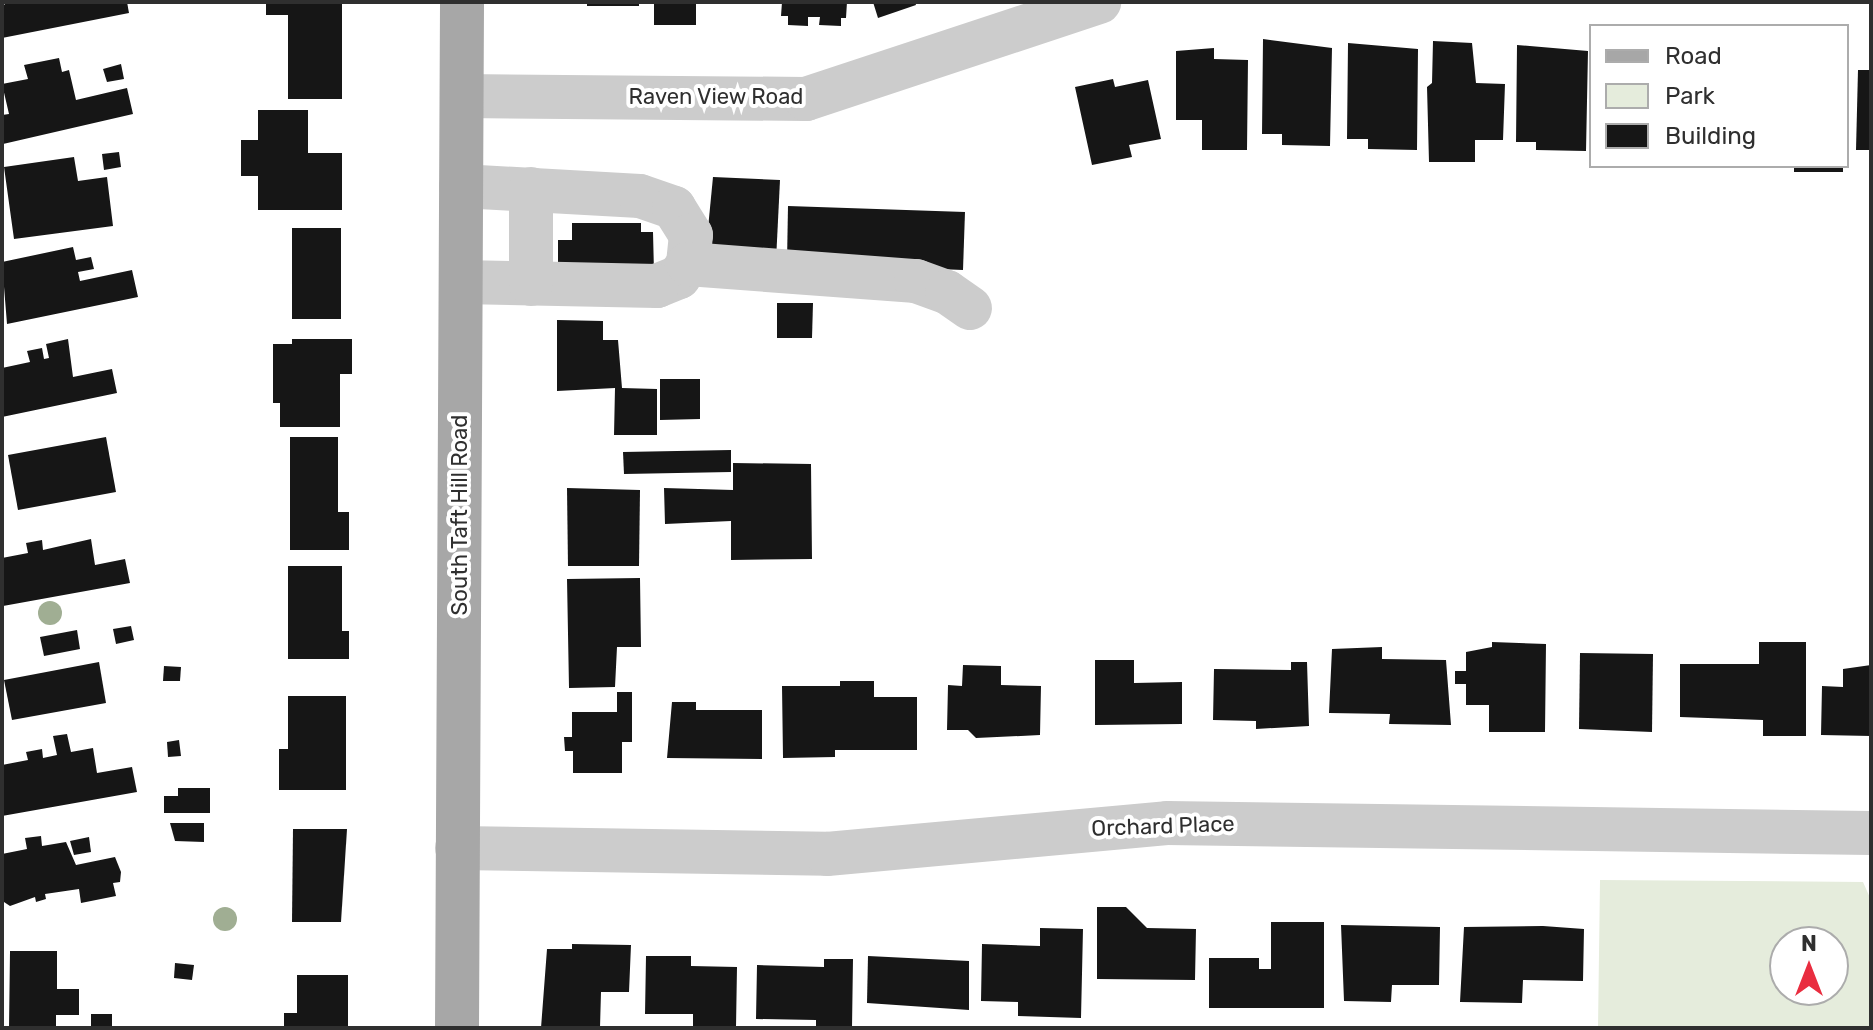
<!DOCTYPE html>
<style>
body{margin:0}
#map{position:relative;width:1873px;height:1030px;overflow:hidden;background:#fff;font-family:Rubik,sans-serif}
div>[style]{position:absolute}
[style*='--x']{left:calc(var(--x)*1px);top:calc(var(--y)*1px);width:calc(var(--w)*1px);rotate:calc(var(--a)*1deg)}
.green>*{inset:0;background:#e5ecdc}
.building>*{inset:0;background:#161616}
.minor>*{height:44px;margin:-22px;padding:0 22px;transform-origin:22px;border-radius:22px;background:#ccc}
.major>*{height:44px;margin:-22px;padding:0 22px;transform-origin:22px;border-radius:22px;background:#a7a7a7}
.trees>*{width:24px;height:24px;margin:-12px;border-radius:50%;background:#a0ae93}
span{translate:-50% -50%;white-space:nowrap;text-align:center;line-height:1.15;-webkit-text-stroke:8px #fff;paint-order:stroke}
.street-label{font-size:22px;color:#2f2f2f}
.frame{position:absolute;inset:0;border:4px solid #2f2f2f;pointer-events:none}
.legend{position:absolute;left:1589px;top:24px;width:260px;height:144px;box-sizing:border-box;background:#fff;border:2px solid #acacac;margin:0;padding:10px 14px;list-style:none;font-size:24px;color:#2f2f2f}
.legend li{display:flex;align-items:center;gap:16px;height:40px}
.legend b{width:40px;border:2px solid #acacac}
.north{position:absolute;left:1769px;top:926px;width:80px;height:80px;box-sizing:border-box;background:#fff;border:2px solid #acacac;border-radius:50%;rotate:0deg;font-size:22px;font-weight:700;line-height:32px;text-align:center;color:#2f2f2f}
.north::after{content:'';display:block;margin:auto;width:28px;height:36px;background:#e92d3f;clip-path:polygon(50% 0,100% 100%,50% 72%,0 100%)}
</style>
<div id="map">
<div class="green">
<i style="clip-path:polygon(evenodd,1600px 880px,1863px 882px,1871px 900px,1871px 1028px,1598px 1028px,1600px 880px,1785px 942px,1833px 942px,1833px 990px,1785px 990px,1785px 942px)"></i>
</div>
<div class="building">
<i style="clip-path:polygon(7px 2px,127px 2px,129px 13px,2px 38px,2px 7px)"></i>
<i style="clip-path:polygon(266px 2px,342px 2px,342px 99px,288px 99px,288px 15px,266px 15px)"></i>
<i style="clip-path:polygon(587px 2px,639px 2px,639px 6px,587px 6px)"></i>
<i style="clip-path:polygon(654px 2px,696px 2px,696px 25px,654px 25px)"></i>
<i style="clip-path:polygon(782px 2px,847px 2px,846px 18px,841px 18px,841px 26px,819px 25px,820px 17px,808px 17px,808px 26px,788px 25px,788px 16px,781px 16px)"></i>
<i style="clip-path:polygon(873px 2px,915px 2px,916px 5px,878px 18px)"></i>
<i style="clip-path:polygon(1263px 39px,1332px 48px,1330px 146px,1282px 145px,1282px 134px,1262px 134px)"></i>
<i style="clip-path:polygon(1433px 41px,1472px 43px,1476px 83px,1505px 84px,1503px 140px,1475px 140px,1475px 162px,1429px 162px,1427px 87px,1432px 83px)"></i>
<i style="clip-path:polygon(1348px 43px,1418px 49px,1417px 150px,1368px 149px,1368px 139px,1347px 139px)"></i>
<i style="clip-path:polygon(1517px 45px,1588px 51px,1586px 151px,1536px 150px,1536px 142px,1516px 142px)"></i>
<i style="clip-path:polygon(1214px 48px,1214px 59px,1248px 60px,1247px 150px,1202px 150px,1202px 120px,1176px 120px,1176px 51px)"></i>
<i style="clip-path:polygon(59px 58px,62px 72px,69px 70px,76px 100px,127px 88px,133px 114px,3px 144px,2px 115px,9px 114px,2px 84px,28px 79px,24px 65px)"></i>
<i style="clip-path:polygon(121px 64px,124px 79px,107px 82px,103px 69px)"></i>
<i style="clip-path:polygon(1858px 70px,1871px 70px,1871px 150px,1856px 150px)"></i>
<i style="clip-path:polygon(1113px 79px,1115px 87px,1148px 80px,1161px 139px,1129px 145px,1132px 157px,1092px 165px,1075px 87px)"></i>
<i style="clip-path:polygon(258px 110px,308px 110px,308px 153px,342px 153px,342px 210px,258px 210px,258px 176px,241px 176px,241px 140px,258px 140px)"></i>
<i style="clip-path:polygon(119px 152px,121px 167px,104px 170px,102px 154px)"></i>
<i style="clip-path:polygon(74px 157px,78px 181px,107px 177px,113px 226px,14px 239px,4px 167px)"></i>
<i style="clip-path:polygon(1794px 166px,1843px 166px,1843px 172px,1794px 172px)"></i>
<i style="clip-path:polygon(713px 177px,780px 180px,776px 261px,706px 249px)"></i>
<i style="clip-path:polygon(788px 206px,965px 212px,963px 270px,787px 263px)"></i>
<i style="clip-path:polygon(572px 223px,641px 223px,641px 232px,653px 232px,654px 272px,558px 272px,558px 240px,572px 240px)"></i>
<i style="clip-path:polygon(292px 228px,341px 228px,341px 319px,292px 319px)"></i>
<i style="clip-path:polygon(73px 247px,76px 260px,91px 257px,94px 269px,78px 272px,80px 281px,132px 270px,138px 297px,7px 324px,2px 262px)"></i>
<i style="clip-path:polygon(777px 303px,813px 303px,812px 338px,777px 338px)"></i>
<i style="clip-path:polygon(557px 320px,603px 321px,603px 340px,618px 340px,622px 388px,657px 389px,657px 435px,614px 435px,615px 388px,557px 391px)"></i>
<i style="clip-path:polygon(68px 339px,73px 377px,112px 369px,117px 393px,2px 417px,2px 368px,30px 362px,27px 351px,42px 348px,44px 359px,49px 358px,46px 344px)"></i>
<i style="clip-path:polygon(292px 339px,352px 339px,352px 374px,340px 374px,340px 427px,280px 427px,280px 403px,273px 403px,273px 344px,292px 344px)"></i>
<i style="clip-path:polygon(660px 379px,700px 379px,700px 419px,660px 420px)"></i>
<i style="clip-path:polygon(106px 437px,116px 492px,18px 510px,8px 455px)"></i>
<i style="clip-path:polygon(290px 437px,338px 437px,338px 512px,349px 512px,349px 550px,290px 550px)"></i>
<i style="clip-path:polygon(731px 450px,731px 472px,624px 474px,623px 452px)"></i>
<i style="clip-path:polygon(733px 463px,811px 464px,812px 559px,731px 560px,731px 521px,665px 524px,664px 488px,733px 490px)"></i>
<i style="clip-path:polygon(567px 488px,640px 490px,639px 566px,568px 566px)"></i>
<i style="clip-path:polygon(91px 539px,95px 565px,125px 559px,130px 583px,3px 606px,2px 558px,28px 553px,26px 543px,42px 540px,43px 550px)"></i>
<i style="clip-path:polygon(288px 566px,342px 566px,342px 631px,349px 631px,349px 659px,288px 659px)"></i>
<i style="clip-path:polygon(640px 578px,641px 647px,617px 647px,615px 687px,569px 688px,567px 579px)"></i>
<i style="clip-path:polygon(131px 626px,134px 640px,116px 644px,113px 629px)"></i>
<i style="clip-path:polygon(77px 630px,80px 649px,44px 656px,40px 637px)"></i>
<i style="clip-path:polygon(1492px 642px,1546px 644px,1545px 732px,1489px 732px,1489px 705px,1466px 705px,1466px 684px,1455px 684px,1455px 671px,1466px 671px,1466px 652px,1492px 647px)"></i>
<i style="clip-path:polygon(1759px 642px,1806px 642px,1806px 736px,1763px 736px,1763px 720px,1680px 717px,1680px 664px,1759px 664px)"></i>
<i style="clip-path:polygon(1382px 647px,1382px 659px,1446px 660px,1451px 725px,1389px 724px,1390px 714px,1329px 713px,1332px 649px)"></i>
<i style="clip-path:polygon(1580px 653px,1653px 654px,1652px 732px,1579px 729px)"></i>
<i style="clip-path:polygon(1095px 660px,1134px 660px,1134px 683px,1182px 682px,1182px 724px,1095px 725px)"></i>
<i style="clip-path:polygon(99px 662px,106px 703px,12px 720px,4px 680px)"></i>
<i style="clip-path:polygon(1291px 662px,1307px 662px,1309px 726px,1256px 729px,1256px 721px,1213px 720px,1214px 669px,1291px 670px)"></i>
<i style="clip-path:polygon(963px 665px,1001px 666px,1001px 685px,1041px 686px,1040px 735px,976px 738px,968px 730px,947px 730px,948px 685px,962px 686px)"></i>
<i style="clip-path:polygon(1871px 665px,1871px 736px,1821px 735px,1822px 686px,1843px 687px,1843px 669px)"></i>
<i style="clip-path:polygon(164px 666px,181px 667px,180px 681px,163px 681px)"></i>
<i style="clip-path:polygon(840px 681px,874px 681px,874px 697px,917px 697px,917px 750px,835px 750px,835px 757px,783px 758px,782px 686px,840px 686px)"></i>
<i style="clip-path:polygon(617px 692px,632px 692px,632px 742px,622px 742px,622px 773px,573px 773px,573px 751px,565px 751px,564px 737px,572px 737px,572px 712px,617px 712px)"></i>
<i style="clip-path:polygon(288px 696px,346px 696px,346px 790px,279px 790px,279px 749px,288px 749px)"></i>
<i style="clip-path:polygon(672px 702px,696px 702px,696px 710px,762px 710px,762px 759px,667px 758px)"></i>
<i style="clip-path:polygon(67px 734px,71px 752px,93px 748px,97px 773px,132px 767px,137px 792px,2px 816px,2px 765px,28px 760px,26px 752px,42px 749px,43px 758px,57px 755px,53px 736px)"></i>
<i style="clip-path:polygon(179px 740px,181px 756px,168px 757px,167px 742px)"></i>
<i style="clip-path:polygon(178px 788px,210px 788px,210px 813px,164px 813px,164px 796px,178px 796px)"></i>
<i style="clip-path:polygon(170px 823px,204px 823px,204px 842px,175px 841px)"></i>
<i style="clip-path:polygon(293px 829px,347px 829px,341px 922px,292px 922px)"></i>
<i style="clip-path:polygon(41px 836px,42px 846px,66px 842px,76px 865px,115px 857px,121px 872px,120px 882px,113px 883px,116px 896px,81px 903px,79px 889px,45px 894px,46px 899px,36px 902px,35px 897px,10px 906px,4px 902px,2px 854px,27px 849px,25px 838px)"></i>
<i style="clip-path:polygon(89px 837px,91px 852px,74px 855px,70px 841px)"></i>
<i style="clip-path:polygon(1097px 907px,1126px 907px,1147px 928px,1196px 929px,1195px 980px,1097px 979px)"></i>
<i style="clip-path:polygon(1271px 922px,1324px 922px,1324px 1008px,1209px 1008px,1209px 958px,1259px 958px,1259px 969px,1271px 969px)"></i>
<i style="clip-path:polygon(1341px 925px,1440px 927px,1439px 985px,1392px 985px,1391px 1002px,1344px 1001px)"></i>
<i style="clip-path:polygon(1543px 926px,1584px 929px,1583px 981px,1523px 980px,1522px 1003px,1460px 1002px,1464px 927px)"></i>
<i style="clip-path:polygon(1040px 928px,1083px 929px,1081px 1018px,1018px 1016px,1018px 1002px,981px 1001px,982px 944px,1040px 946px)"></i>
<i style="clip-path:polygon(572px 944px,631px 945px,629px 992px,601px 992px,600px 1028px,541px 1028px,547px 949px,572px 949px)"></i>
<i style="clip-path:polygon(10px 951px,57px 951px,57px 989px,79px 989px,79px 1015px,56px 1015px,56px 1028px,9px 1028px)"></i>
<i style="clip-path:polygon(646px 956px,691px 956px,691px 966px,737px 967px,736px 1028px,693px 1028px,693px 1014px,645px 1014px)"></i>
<i style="clip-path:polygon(868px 956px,969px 961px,969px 1010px,867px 1003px)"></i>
<i style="clip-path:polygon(824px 959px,853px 959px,852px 1028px,816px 1028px,816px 1020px,756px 1019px,757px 965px,824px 967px)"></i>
<i style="clip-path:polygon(175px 963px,194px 965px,192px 980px,174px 978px)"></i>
<i style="clip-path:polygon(297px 975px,348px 975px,348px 1028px,284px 1028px,284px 1013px,297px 1013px)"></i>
<i style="clip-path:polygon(91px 1014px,112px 1014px,112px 1028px,91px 1028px)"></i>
</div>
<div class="minor">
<i style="--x:462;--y:96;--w:344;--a:0.5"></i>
<i style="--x:806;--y:99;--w:309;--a:-18.3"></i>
<i style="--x:461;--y:186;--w:179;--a:3.2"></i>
<i style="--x:640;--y:196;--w:36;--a:19"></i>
<i style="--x:674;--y:208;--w:32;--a:58"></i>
<i style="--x:691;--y:235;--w:29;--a:96"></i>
<i style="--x:688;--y:264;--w:16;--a:125"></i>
<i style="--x:679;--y:277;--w:24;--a:158"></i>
<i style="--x:657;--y:286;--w:196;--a:-178.8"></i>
<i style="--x:531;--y:189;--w:95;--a:90"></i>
<i style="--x:688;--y:264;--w:229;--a:4.3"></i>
<i style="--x:916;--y:281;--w:33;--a:20"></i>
<i style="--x:947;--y:292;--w:28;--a:35"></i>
<i style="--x:457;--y:848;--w:370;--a:0.9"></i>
<i style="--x:827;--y:854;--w:341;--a:-5.2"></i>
<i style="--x:1167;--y:823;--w:704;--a:0.81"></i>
</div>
<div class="major">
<i style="--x:457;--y:1028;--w:1026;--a:-89.72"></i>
</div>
<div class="trees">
<i style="left:50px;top:613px"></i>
<i style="left:225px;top:919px"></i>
</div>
<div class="street-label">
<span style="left:716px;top:97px">Raven View Road</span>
<span style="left:460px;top:515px;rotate:-90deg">South Taft Hill Road</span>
<span style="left:1163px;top:826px;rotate:-2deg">Orchard Place</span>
</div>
<div class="frame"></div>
<ul class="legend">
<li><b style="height:10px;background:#a7a7a7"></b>Road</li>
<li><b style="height:22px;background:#e5ecdc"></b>Park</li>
<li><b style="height:22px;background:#161616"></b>Building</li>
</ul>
<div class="north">N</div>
</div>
